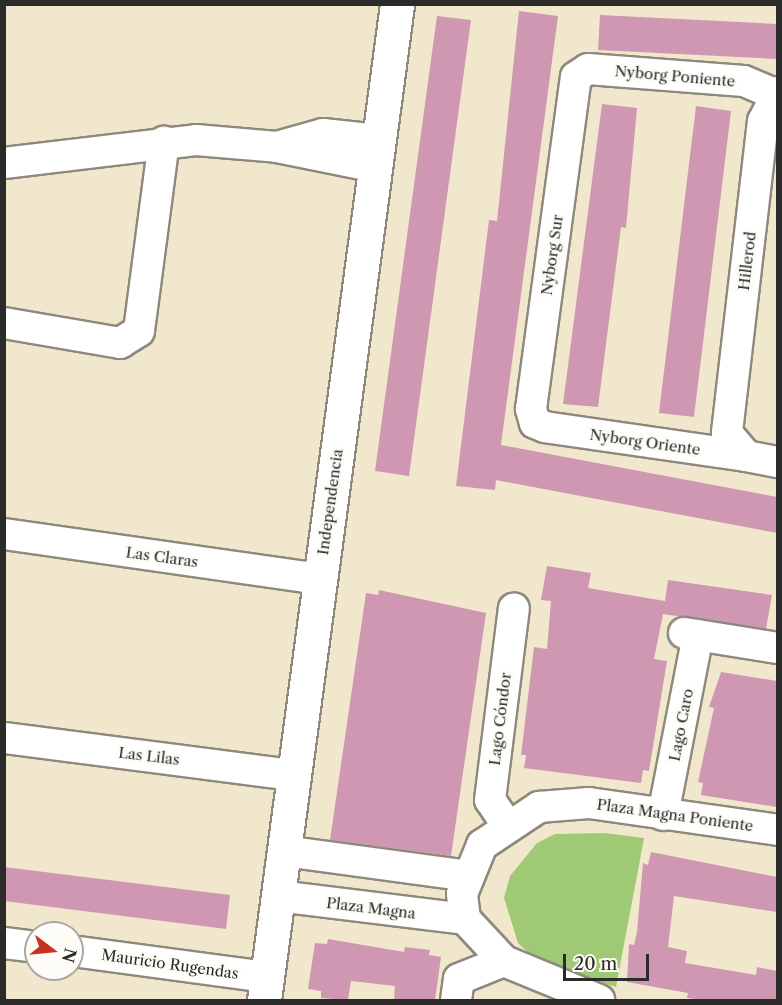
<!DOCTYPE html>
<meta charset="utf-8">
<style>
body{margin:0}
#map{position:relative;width:782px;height:1005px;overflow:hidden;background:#f1e7cc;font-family:"Libre Caslon Text",serif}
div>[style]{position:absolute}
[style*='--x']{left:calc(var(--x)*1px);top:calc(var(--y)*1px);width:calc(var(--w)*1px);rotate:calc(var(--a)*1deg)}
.green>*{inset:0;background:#a0c976}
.building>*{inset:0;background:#d097b2}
.roads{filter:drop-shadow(2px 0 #8e897c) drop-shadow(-2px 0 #8e897c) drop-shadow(0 2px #8e897c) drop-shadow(0 -2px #8e897c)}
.minor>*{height:30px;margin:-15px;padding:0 15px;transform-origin:15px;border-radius:15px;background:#fff}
.tertiary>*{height:33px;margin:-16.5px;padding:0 16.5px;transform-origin:16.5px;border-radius:16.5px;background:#fff}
span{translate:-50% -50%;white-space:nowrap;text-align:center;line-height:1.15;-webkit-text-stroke:6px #fdfcf7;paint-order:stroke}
.street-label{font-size:15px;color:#2b2b2b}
.frame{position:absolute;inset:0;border:6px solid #2b2b2b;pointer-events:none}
.north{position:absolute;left:24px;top:921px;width:60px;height:60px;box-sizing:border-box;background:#fdfcf7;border:2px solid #a9a8a5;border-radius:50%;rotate:106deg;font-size:16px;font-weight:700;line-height:24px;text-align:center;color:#2b2b2b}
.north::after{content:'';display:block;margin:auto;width:21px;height:27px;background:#c8321e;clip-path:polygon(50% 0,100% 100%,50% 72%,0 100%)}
.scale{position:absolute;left:563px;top:954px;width:86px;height:27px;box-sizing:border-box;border:3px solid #2b2b2b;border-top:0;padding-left:8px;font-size:18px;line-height:21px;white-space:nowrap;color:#2b2b2b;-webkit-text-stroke:4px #fdfcf7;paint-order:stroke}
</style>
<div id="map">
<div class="green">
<i style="clip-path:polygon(605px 833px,644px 838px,616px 987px,539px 963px,518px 943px,504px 898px,510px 876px,537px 843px,555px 834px)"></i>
</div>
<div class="building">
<i style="clip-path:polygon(519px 11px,558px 16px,501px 445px,777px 497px,777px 533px,496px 480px,495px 490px,456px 486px,489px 220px,497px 221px)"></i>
<i style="clip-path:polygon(600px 15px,777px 24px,777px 59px,598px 50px)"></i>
<i style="clip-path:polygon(437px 16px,471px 20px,409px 476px,375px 471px)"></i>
<i style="clip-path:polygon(602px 104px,637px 108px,626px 228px,621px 227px,598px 407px,563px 404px)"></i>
<i style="clip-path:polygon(696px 106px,731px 111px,694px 417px,659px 413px)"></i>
<i style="clip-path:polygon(547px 566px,591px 573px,588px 588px,665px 601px,668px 580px,772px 595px,766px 629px,663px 614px,654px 659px,667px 661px,649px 771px,643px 770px,641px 783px,524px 768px,526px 755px,521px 755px,534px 647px,547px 649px,551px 601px,541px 600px)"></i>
<i style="clip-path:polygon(379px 590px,486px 613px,451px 856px,330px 840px,366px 593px,378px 595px)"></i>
<i style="clip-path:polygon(721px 672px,777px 681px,777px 807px,701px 795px,703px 783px,698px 782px,714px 708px,709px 707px)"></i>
<i style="clip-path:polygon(651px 852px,777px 877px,777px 912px,674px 896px,668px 947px,687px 951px,685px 963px,756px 975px,757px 967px,777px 971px,777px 1000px,703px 1000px,687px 998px,688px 993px,627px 982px,629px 944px,634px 945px,637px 932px,643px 863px,648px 865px)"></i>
<i style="clip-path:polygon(4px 867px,230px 895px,226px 929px,4px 901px)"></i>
<i style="clip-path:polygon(328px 939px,404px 952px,405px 947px,430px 950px,429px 955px,441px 957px,435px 1000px,394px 1000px,395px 986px,351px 981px,348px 1000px,321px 998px,321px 991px,308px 989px,315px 943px,327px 944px)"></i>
</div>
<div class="roads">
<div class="minor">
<i style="--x:778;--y:92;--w:33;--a:117"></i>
<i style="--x:763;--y:121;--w:314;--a:96.6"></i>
<i style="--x:727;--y:433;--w:30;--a:50"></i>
<i style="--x:746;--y:456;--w:33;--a:11"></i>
<i style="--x:277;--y:147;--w:48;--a:-15.8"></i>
<i style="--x:323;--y:134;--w:56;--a:6.1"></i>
<i style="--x:4;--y:163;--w:193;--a:-6.8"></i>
<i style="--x:196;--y:140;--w:81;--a:4.9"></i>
<i style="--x:277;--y:147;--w:101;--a:11.4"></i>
<i style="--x:4;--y:323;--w:118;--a:9.8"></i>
<i style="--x:120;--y:343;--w:22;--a:-32"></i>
<i style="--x:139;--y:331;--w:191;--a:-82.5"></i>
<i style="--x:746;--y:456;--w:203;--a:-171.8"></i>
<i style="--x:545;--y:427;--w:11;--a:-158"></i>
<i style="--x:535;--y:423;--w:15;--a:-106"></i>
<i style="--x:531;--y:409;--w:335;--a:-82.3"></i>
<i style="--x:576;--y:77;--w:14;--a:-34"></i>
<i style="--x:588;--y:69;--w:156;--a:4.4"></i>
<i style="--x:744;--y:81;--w:33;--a:23"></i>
<i style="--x:4;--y:534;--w:319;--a:8.1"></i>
<i style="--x:684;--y:633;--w:95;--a:9.1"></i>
<i style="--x:4;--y:738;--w:292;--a:7.3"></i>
<i style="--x:663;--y:815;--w:183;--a:-79"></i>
<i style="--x:507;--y:825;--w:30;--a:-124"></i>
<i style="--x:490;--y:800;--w:193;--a:-82.9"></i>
<i style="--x:284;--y:851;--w:186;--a:7.7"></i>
<i style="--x:278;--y:896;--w:188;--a:7"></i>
<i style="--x:465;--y:919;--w:25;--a:-97"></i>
<i style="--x:462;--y:894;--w:53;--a:-67.8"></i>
<i style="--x:482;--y:845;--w:69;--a:-33.7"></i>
<i style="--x:539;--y:807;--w:50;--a:-4.6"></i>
<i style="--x:589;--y:803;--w:191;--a:8.1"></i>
<i style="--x:465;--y:919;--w:57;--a:47.1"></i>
<i style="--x:504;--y:961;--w:103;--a:22.3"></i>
<i style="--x:4;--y:943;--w:32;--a:7"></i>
<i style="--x:72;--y:951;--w:197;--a:7.6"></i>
<i style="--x:456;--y:1000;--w:21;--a:-82"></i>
<i style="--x:459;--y:979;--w:48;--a:-21.8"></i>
</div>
<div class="tertiary">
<i style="--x:264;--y:1000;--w:1005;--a:-82.39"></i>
</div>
</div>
<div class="street-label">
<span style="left:675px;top:76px;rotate:5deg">Nyborg Poniente</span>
<span style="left:552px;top:255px;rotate:-82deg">Nyborg Sur</span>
<span style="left:747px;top:261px;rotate:-83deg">Hillerod</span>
<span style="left:645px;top:442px;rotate:8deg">Nyborg Oriente</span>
<span style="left:330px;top:502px;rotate:-82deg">Independencia</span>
<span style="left:162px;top:557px;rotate:8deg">Las Claras</span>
<span style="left:500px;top:719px;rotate:-83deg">Lago Cóndor</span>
<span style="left:681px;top:725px;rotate:-79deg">Lago Caro</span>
<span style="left:149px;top:756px;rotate:7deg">Las Lilas</span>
<span style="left:675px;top:815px;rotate:8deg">Plaza Magna Poniente</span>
<span style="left:371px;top:908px;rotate:7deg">Plaza Magna</span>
<span style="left:170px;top:964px;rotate:8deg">Mauricio Rugendas</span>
</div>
<div class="frame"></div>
<div class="north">N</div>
<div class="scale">20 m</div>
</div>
